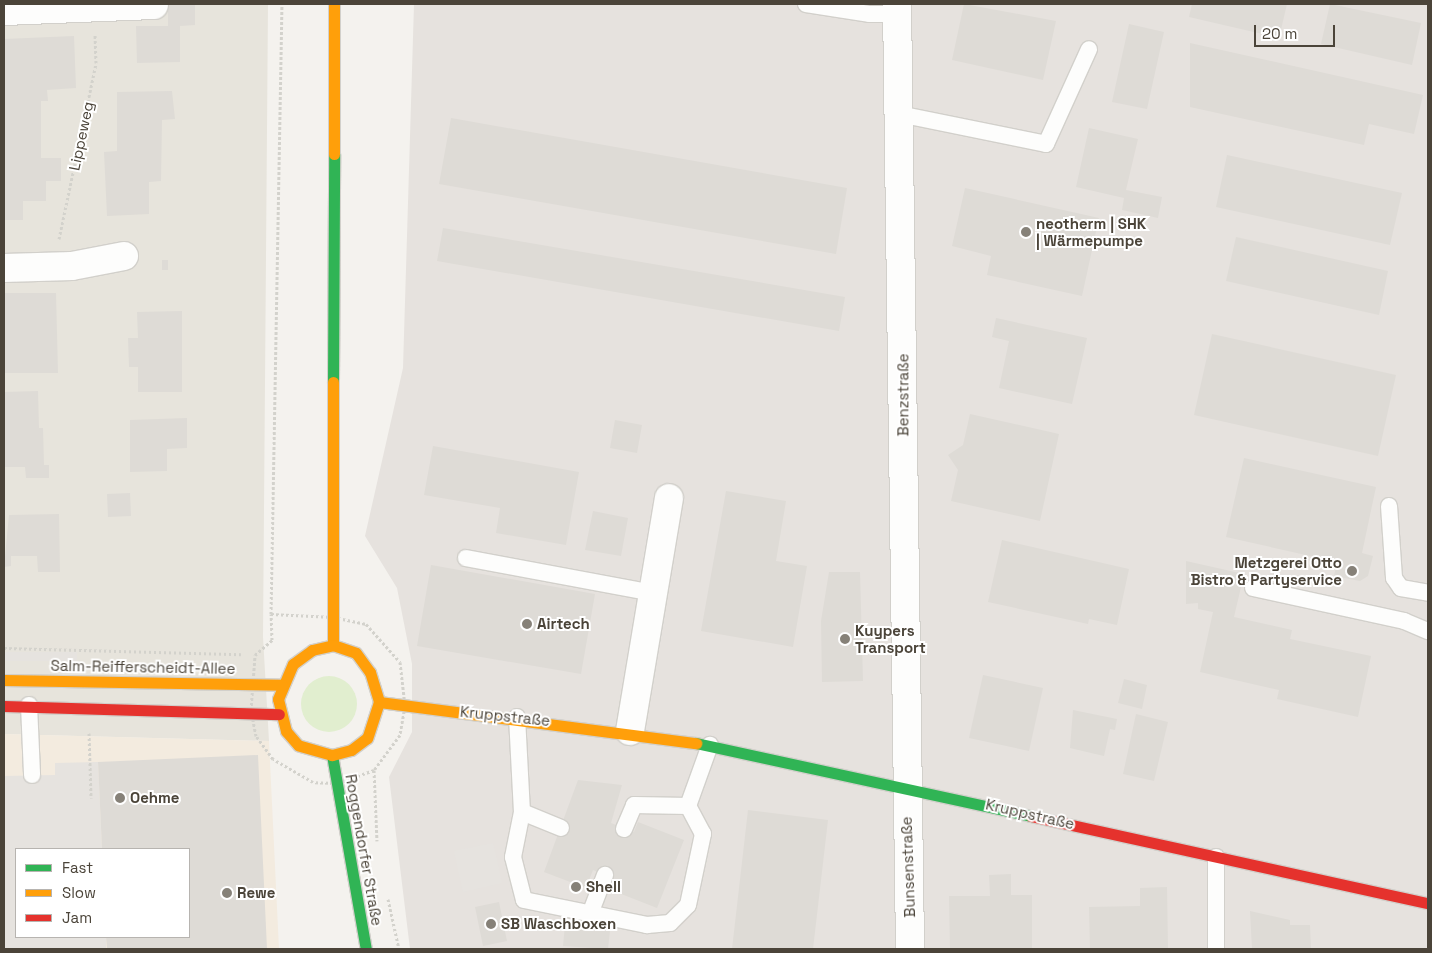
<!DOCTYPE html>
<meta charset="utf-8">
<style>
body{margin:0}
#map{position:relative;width:1432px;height:953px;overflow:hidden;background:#f4f2ee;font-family:"Space Grotesk",sans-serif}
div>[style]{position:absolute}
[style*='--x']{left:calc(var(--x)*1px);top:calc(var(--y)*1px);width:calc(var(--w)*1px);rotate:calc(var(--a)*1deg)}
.residential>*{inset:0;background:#e7e4dc}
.commercial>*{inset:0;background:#f3ebdf}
.industrial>*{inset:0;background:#e6e2de}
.green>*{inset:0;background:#e1eecf}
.round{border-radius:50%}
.parking>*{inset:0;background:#e6e3df}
.building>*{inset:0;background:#dedbd6}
.path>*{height:3px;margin-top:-1.5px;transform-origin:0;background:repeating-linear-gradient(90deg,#d3d2cc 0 2.5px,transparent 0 5px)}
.roads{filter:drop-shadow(1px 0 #d2d0cb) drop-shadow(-1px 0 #d2d0cb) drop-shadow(0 1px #d2d0cb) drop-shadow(0 -1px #d2d0cb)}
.lane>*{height:16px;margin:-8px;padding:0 8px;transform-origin:8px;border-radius:8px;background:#fdfdfc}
.street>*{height:28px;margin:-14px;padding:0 14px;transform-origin:14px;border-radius:14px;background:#fdfdfc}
.fast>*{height:11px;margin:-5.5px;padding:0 5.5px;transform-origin:5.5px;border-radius:5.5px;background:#30b455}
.slow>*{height:11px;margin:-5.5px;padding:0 5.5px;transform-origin:5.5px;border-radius:5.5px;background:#ff9f0a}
.jam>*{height:11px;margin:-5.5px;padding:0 5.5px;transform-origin:5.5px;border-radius:5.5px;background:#e5322d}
.dots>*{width:14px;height:14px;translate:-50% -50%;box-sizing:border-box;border:2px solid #fff;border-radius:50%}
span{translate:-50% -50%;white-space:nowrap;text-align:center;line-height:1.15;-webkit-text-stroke:4px #fff;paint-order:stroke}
.street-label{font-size:15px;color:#4b4439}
.poi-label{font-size:15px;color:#4b4439;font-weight:700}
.left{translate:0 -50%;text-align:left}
.right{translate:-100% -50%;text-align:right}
.frame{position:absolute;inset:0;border:5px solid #4b4439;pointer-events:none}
.legend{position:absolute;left:15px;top:848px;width:175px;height:90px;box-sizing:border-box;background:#fff;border:1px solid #b7b4b0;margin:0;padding:6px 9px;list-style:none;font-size:15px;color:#4b4439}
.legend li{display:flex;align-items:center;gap:10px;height:25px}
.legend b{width:25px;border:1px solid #b7b4b0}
.scale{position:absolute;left:1254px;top:25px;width:81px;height:22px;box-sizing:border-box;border:2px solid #4b4439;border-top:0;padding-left:6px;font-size:15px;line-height:18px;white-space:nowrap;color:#4b4439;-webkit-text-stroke:4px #fff;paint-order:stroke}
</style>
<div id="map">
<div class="residential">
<i style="clip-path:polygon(4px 4px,268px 4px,263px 637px,269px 741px,4px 734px)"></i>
</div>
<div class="commercial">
<i style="clip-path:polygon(evenodd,4px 734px,269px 741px,279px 949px,4px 949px,4px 734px,16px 849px,189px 849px,189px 937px,16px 937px,16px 849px)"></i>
</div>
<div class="industrial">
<i style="clip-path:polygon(414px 4px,1428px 4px,1428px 949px,410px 949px,389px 777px,412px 732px,412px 664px,397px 588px,365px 536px,403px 368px)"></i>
</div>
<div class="green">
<i class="round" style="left:301px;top:676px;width:56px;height:56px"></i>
</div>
<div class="parking">
<i style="clip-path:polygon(4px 652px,77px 652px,77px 661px,4px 661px)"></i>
<i style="clip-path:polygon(98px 762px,102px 849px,16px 849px,16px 937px,106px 937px,106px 949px,5px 949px,4px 776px,55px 775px,55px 763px)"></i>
<i style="clip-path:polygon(493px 843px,502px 883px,463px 892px,454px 851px)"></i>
</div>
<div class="building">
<i style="clip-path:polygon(168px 4px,195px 4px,195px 25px,180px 26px,180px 62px,137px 63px,136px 26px,168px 26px)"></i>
<i style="clip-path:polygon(964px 4px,1056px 21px,1043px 80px,952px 60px)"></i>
<i style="clip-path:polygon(1192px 4px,1287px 4px,1279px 38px,1189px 17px)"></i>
<i style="clip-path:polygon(1330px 4px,1421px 23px,1412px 65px,1321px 44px)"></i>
<i style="clip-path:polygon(1129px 24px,1164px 32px,1147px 109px,1112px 102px)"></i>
<i style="clip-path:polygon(74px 36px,76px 88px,47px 90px,48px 101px,41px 101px,41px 158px,61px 158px,61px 181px,46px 181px,46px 201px,23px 201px,23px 220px,4px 220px,4px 39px)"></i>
<i style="clip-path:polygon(1190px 43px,1423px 95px,1414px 134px,1369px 124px,1364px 145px,1190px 107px)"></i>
<i style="clip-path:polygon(172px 91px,175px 119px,162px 120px,161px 181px,149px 182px,149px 214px,107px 216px,104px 152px,117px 151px,117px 92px)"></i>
<i style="clip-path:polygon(451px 118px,847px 188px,836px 254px,439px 184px)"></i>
<i style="clip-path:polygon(1089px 128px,1138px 139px,1126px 190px,1162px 197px,1158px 218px,1122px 210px,1124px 198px,1076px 187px)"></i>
<i style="clip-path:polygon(1227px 155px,1402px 193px,1390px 245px,1216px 207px)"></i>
<i style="clip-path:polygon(965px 188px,1099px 218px,1082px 296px,987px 275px,991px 256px,952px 246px)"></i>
<i style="clip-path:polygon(443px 228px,845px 297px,839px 331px,437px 261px)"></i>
<i style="clip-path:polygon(1236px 237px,1388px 271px,1379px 315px,1226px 281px)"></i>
<i style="clip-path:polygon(162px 260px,168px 260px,168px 270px,162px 270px)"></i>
<i style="clip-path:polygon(4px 293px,56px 293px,58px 373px,4px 373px)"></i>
<i style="clip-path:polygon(182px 311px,182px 392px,138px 392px,138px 367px,129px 367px,128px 338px,138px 338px,137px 312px)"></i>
<i style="clip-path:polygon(996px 318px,1087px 338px,1072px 404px,999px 388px,1009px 341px,992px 337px)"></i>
<i style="clip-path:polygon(1212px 334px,1396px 375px,1378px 456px,1194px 415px)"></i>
<i style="clip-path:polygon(38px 391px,39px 428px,43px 428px,44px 465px,49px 465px,49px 478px,26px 478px,25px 467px,4px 467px,4px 392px)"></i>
<i style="clip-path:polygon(970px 414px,1059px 434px,1040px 521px,951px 501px,958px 470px,948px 455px,963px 445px)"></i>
<i style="clip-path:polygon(187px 418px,187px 448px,167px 449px,167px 471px,130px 472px,130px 420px)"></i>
<i style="clip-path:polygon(615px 420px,642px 425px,637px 453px,610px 448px)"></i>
<i style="clip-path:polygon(433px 446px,579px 472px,566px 545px,496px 533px,500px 508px,424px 495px)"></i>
<i style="clip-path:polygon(1244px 458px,1376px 487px,1362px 553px,1373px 556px,1368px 576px,1360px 581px,1334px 576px,1337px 562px,1226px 537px)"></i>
<i style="clip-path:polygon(726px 491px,786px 501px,776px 561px,807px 566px,793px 647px,701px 631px)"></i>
<i style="clip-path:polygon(130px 493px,131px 516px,108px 517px,107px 494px)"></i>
<i style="clip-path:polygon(593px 511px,628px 518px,621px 556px,585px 550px)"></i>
<i style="clip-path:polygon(59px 514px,60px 572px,38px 572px,37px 556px,11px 556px,11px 566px,4px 567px,9px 515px)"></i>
<i style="clip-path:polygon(1002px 540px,1129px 569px,1117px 625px,1089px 619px,1088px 624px,988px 602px)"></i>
<i style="clip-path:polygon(1186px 561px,1244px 574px,1234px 617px,1292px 630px,1290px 639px,1371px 656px,1358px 717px,1277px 699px,1279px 690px,1200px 672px,1213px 612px,1198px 609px,1198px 603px,1186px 604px)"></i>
<i style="clip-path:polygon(431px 565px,595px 594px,581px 674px,417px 646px)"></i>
<i style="clip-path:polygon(829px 572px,860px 572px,863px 681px,822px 682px,821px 621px)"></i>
<i style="clip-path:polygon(983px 675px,1043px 688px,1029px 751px,969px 738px)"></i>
<i style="clip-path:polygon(1124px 679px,1147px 685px,1142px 709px,1118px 703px)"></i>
<i style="clip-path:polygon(1073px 710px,1117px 719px,1115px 730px,1110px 729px,1104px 756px,1070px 748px)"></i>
<i style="clip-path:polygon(1136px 714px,1168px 722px,1154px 781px,1123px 774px)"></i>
<i style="clip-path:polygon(258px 755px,267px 949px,107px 949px,106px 937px,189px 937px,189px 849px,102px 849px,98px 762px)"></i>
<i style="clip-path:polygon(578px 780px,622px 785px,611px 823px,634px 832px,638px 822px,684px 840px,657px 908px,611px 890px,615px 879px,593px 870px,586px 888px,544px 872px)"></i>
<i style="clip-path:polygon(748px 810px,828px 820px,813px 949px,732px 949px)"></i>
<i style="clip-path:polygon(1011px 874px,1011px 895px,1032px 895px,1032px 949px,950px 949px,949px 896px,990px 896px,989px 875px)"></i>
<i style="clip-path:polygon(1167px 887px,1168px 949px,1090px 949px,1089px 907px,1140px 906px,1140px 888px)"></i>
<i style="clip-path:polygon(499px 902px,507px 941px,483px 946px,475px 907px)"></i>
<i style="clip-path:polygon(1250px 911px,1290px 920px,1290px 925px,1310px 925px,1311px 949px,1252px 949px)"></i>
<i style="clip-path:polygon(565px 925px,610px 931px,608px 949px,563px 946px)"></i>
</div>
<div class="path">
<i style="--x:59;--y:239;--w:180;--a:-78.1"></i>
<i style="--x:96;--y:63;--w:29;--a:-92"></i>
<i style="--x:271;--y:614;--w:610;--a:-88.97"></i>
<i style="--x:271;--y:614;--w:62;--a:2.8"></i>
<i style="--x:333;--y:617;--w:34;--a:12"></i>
<i style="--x:366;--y:624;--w:51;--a:48.2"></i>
<i style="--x:400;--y:662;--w:44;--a:83.5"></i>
<i style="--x:405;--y:706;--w:29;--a:100"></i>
<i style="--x:400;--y:735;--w:44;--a:126.6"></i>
<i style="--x:374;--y:770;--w:38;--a:160"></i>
<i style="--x:338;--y:783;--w:25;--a:-178"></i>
<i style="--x:313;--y:782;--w:46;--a:-150.1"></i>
<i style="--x:273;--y:759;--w:29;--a:-126"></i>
<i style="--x:256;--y:736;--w:26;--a:-101"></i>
<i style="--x:251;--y:710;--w:55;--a:-85.8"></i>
<i style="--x:255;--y:655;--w:23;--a:-41"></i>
<i style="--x:272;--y:640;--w:26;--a:-92"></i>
<i style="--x:4;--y:648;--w:237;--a:1.5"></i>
<i style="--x:89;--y:733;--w:65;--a:88.2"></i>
<i style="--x:374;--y:770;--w:71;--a:87.6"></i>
<i style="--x:388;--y:899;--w:51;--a:77.6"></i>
</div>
<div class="roads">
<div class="lane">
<i style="--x:806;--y:4;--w:65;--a:8.9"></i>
<i style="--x:870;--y:14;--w:27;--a:0"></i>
<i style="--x:899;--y:114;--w:150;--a:11.5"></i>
<i style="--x:1046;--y:144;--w:104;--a:-65.6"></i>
<i style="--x:1389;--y:506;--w:72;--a:86"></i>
<i style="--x:1394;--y:578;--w:12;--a:55"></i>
<i style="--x:1401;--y:588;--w:27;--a:10"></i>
<i style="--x:466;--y:558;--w:190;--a:10.6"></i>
<i style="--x:1253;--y:588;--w:155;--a:12.3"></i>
<i style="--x:1404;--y:621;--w:26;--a:23"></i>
<i style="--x:29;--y:705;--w:70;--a:87.5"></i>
<i style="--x:517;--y:717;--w:95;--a:87"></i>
<i style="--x:522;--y:812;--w:42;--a:22.3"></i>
<i style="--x:522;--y:812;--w:46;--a:101.3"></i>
<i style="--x:513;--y:857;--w:44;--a:75.7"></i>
<i style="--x:524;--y:900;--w:126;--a:11.5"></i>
<i style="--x:647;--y:925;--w:23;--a:-5"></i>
<i style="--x:670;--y:923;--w:25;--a:-45"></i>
<i style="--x:688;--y:905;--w:73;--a:-78.1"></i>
<i style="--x:703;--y:834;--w:32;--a:-118"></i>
<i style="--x:624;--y:829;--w:26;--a:-67"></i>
<i style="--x:634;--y:805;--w:54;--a:1.1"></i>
<i style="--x:688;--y:806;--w:65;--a:-70.2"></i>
<i style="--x:1216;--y:857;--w:92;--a:90"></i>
<i style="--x:590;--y:914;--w:42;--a:-69"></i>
</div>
<div class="street">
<i style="--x:897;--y:4;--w:945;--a:89.21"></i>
<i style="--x:4;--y:11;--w:150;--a:-2.3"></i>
<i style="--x:4;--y:268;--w:68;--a:-1.7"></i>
<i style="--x:72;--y:266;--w:53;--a:-10.9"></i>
<i style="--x:630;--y:731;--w:236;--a:-80.5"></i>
</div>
<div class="fast">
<i style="--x:333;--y:382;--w:228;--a:-89.7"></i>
<i style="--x:696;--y:743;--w:343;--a:12.3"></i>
<i style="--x:332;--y:755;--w:197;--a:80.1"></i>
</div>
<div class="slow">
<i style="--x:334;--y:154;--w:150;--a:-90"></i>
<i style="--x:333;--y:645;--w:263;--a:-90"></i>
<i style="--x:333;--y:645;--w:24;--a:19"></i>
<i style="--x:356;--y:653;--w:24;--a:54"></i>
<i style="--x:370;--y:672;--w:31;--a:73"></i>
<i style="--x:379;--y:702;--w:38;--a:108"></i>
<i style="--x:367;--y:738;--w:20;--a:143"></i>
<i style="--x:351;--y:750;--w:20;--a:165"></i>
<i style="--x:332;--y:755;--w:35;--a:-164"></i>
<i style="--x:298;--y:745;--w:18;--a:-131"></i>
<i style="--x:286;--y:731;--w:33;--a:-104"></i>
<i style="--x:278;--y:699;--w:38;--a:-67"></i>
<i style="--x:293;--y:664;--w:24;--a:-36"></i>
<i style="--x:312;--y:650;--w:22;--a:-13"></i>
<i style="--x:4;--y:680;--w:278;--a:1"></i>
<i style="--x:379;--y:702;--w:320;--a:7.4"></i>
</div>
<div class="jam">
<i style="--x:4;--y:706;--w:275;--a:1.7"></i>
<i style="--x:1031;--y:816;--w:406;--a:12.4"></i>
</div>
</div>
<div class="dots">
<i style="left:1026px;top:232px;background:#868178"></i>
<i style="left:1352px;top:571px;background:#868178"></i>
<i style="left:527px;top:624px;background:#868178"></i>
<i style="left:845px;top:639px;background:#868178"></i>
<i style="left:120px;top:798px;background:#868178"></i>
<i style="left:576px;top:887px;background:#868178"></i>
<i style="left:227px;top:893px;background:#868178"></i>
<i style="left:491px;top:924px;background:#868178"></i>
</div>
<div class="street-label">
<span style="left:81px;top:136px;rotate:-78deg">Lippeweg</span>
<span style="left:903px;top:395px;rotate:-90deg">Benzstraße</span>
<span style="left:143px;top:667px;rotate:1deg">Salm-Reifferscheidt-Allee</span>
<span style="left:505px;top:716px;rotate:6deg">Kruppstraße</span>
<span style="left:1030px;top:814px;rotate:13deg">Kruppstraße</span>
<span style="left:364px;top:850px;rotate:80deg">Roggendorfer Straße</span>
<span style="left:908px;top:867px;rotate:-92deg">Bunsenstraße</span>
</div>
<div class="poi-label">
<span class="left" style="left:1036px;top:232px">neotherm | SHK<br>| Wärmepumpe</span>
<span class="right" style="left:1342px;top:571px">Metzgerei Otto<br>Bistro &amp; Partyservice</span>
<span class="left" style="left:537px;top:624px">Airtech</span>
<span class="left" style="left:855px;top:639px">Kuypers<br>Transport</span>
<span class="left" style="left:130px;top:798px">Oehme</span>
<span class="left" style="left:586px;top:887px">Shell</span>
<span class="left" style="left:237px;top:893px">Rewe</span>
<span class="left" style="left:501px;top:924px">SB Waschboxen</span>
</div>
<div class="frame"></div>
<ul class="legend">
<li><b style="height:6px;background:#30b455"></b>Fast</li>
<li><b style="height:6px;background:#ff9f0a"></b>Slow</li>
<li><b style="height:6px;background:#e5322d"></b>Jam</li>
</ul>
<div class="scale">20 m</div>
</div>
